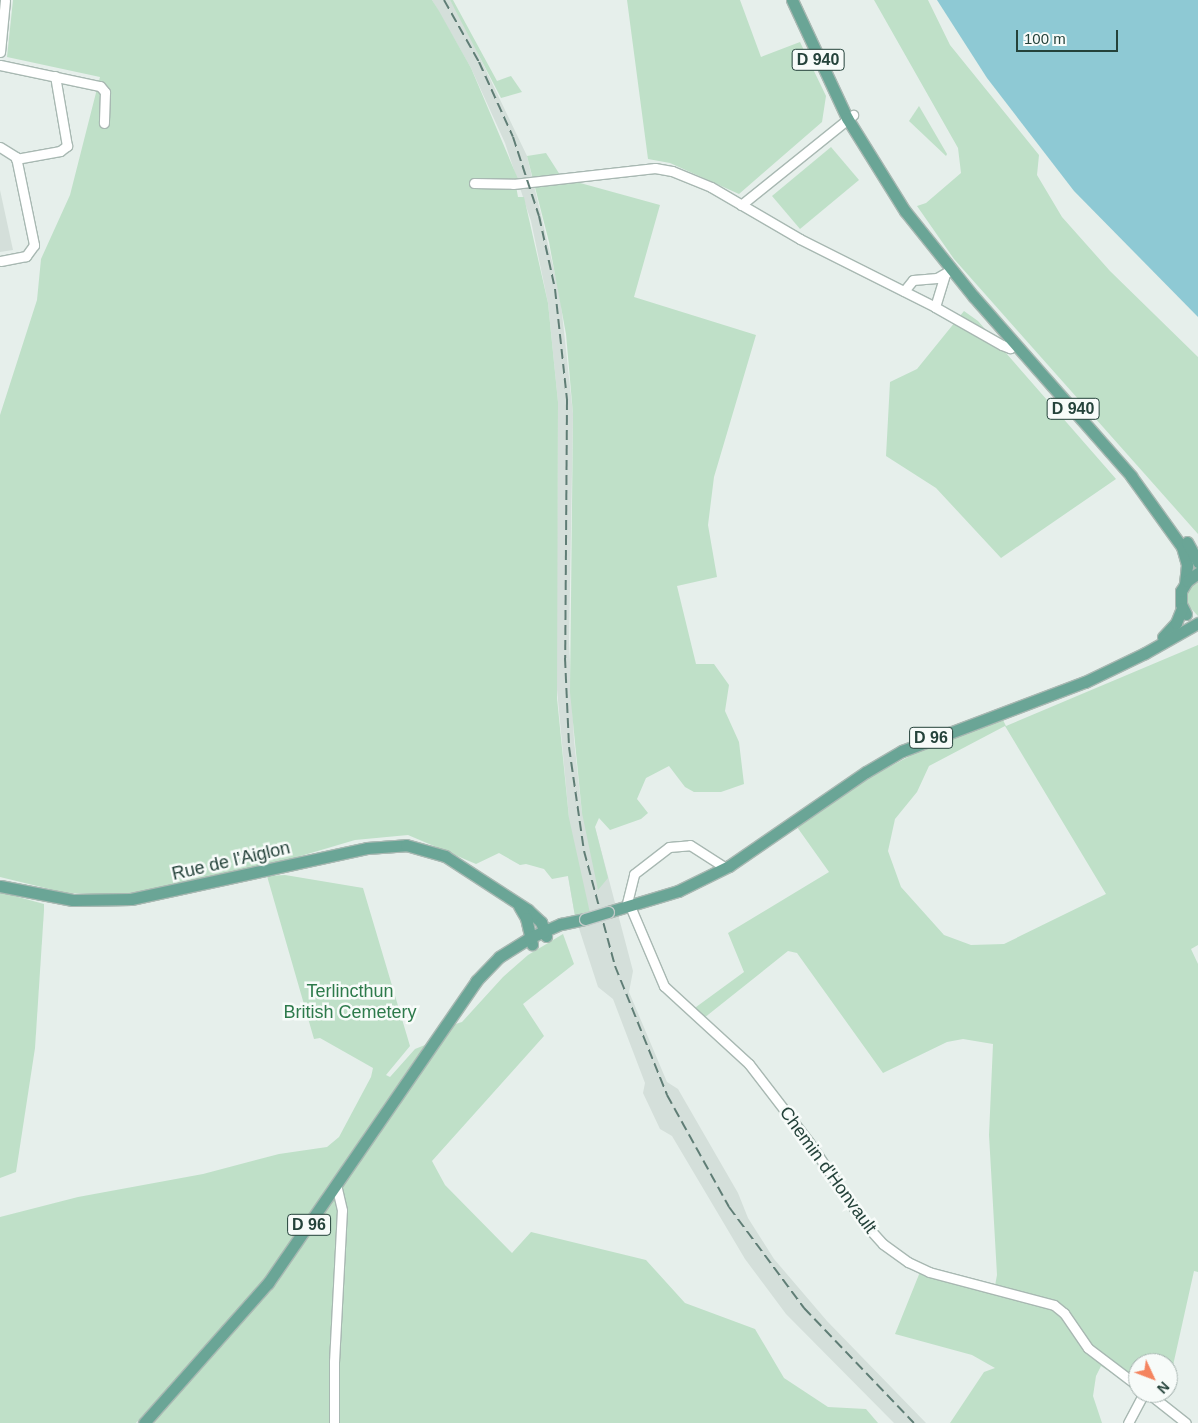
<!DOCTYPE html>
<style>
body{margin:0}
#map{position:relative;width:1198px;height:1423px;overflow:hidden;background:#e6efeb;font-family:Helvetica,sans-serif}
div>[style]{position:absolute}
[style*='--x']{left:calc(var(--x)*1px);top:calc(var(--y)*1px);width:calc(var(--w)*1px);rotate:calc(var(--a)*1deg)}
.built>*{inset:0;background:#d4dfda}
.green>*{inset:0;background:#bfe0c8}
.water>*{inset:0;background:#8ec9d4}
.roads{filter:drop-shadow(1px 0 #a8b8b2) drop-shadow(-1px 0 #a8b8b2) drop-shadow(0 1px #a8b8b2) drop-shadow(0 -1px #a8b8b2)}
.minor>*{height:9px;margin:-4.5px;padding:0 4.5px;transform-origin:4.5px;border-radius:4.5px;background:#fff}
.major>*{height:11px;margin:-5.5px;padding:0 5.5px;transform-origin:5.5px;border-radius:5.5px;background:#6aa596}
.rail>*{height:2px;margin-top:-1px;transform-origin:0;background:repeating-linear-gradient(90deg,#5f7d75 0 10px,transparent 0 15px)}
.bridges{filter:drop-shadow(1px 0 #c2cac8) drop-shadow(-1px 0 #c2cac8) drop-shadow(0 1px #c2cac8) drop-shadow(0 -1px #c2cac8)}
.major-bridge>*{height:11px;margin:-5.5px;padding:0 5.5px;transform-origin:5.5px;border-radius:5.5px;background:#6aa596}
span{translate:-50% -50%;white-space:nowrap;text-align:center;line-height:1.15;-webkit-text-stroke:5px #f7fbf9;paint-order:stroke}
.shield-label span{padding:1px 4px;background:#f7fbf9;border:1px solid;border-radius:4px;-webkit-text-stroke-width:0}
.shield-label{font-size:16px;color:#24423a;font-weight:700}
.street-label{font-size:18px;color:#24423a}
.park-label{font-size:18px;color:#2d7a4b}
.north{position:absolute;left:1128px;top:1353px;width:50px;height:50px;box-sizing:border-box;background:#f7fbf9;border:1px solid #a3b1ad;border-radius:50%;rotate:133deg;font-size:14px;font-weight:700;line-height:20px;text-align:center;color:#24423a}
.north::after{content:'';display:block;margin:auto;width:18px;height:22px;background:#f4845f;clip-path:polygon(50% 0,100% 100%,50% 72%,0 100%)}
.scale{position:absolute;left:1016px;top:30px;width:102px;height:22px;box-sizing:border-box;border:2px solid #24423a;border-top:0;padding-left:6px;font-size:15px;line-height:18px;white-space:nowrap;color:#24423a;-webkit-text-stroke:4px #f7fbf9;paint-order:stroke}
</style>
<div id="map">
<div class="built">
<i style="clip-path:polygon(432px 0,450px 0,462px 20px,527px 156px,560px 295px,573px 414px,569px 643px,574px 740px,582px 813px,595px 827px,633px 971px,629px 992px,667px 1082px,678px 1089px,738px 1193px,748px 1218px,774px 1259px,827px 1321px,926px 1423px,894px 1423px,786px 1314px,745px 1259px,672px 1136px,660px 1129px,643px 1093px,645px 1083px,613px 999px,598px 987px,575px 916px,568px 876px,569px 818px,556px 679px,558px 402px,548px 303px,531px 221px,505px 143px,471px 68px)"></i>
<i style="clip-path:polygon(0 190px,13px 250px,0 252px)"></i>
</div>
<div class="green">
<i style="clip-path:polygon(13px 0,432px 0,439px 11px,471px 68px,518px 179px,516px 186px,518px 197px,524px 197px,548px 303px,558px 402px,557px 698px,569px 818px,590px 913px,575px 916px,568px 876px,552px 879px,544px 869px,526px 864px,520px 865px,499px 853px,476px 864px,408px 835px,355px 840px,294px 858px,121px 895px,66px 893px,0 877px,0 415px,37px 300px,41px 259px,70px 195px,100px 77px,7px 57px)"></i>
<i style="clip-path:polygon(450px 0,453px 0,497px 81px,511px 76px,522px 92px,501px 98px)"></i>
<i style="clip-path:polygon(627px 0,740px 0,761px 57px,800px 42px,826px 96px,822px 122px,739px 194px,670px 163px,648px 159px)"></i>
<i style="clip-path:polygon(874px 0,928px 0,950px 45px,1039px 155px,1037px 175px,1062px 217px,1110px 271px,1198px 357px,1198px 534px,954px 259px,917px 206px,926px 203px,961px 173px,958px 148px)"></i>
<i style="clip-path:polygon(919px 106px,947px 154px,946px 156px,909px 121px)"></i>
<i style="clip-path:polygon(831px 147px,859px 180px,800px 229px,772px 196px)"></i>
<i style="clip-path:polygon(546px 153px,562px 178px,660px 205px,634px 297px,756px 335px,714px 477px,708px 525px,717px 577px,677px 586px,696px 664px,714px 664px,729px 685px,725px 711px,739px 742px,744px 784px,721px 792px,694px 792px,685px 787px,669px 766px,646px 778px,637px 799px,648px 813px,641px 819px,610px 830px,599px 818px,595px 827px,608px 878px,598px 890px,582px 813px,570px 692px,573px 414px,566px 334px,549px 242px,527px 156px)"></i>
<i style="clip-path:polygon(964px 311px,978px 321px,1116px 479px,1001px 558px,936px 488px,886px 456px,890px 382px,917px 369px)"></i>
<i style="clip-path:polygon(1198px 579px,1198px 616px,1185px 602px,1186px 592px)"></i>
<i style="clip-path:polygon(evenodd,1198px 645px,1198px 945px,1191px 949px,1198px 964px,1198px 1272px,1194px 1271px,1168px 1388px,1168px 1363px,1138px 1363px,1138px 1390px,1101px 1366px,1096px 1376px,1093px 1396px,1102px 1423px,950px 1423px,984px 1372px,995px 1368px,972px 1355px,895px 1334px,920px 1272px,994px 1291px,997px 1275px,989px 1135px,993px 1044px,963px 1039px,947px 1042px,883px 1073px,797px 953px,788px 951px,704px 1018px,692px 1010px,744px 972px,728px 933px,829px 872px,797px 827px,874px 775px,923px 749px,1003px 720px,1006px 726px,1198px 645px,1005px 726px,1106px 894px,1004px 944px,971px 945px,944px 935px,901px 887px,888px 851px,895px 819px,917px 792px,929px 766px,1005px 726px)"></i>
<i style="clip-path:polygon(285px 875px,363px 888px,410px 1046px,386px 1075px,390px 1077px,415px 1049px,425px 1045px,258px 1288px,136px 1423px,0 1423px,0 1217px,78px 1197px,203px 1174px,279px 1154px,327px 1147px,339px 1137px,371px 1077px,373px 1068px,320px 1038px,314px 1039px,267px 876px)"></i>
<i style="clip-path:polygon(0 892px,44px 904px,44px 910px,35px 1048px,16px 1172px,0 1178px)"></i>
<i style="clip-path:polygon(563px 934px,574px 964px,523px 1004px,544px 1036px,432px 1161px,445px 1185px,512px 1253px,531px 1232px,646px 1260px,685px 1303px,755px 1329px,784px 1378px,828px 1407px,866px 1409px,878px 1423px,151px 1423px,281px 1277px,449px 1026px,462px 1022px,503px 977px,528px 955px)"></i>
</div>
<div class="water">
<i style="clip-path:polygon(937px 0,1198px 0,1198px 317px,1074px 191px,987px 78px)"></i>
</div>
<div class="roads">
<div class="minor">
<i style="--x:0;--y:52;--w:52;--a:-84.5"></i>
<i style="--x:0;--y:65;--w:102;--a:11.9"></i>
<i style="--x:100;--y:86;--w:8;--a:50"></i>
<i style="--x:105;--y:92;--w:31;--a:92"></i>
<i style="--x:0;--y:147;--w:19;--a:32"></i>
<i style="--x:16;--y:157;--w:90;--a:78.4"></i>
<i style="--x:34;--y:245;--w:14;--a:126"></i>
<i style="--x:26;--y:256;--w:26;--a:169"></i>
<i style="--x:16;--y:159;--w:45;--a:-10.3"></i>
<i style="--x:60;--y:151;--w:9;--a:-36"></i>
<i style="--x:67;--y:146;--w:71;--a:-99.7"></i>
<i style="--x:474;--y:183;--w:39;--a:1"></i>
<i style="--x:513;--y:184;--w:143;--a:-6.4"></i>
<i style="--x:655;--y:168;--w:17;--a:10"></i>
<i style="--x:672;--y:171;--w:42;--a:22.3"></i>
<i style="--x:711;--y:187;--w:103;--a:30.3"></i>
<i style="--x:800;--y:239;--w:151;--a:26.7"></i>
<i style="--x:935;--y:307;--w:77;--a:29.6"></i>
<i style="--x:1002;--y:345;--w:9;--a:21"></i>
<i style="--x:1010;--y:348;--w:6;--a:-39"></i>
<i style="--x:741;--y:205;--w:144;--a:-38.8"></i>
<i style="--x:904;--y:291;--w:14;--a:-51"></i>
<i style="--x:913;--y:280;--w:24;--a:-5"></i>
<i style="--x:937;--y:278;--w:16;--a:-30"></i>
<i style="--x:935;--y:307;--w:34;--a:-73"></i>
<i style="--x:630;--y:906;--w:87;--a:67"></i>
<i style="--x:664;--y:986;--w:115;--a:42.5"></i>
<i style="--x:749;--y:1064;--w:98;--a:52.4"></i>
<i style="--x:809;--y:1142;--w:98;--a:55.8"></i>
<i style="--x:864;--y:1223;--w:28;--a:48"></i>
<i style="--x:883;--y:1244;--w:31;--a:36"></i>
<i style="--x:908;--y:1262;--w:23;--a:25"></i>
<i style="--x:929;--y:1272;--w:129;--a:14.8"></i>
<i style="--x:1054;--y:1305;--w:13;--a:39"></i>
<i style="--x:1064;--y:1313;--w:42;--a:55.6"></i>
<i style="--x:1088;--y:1348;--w:63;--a:37.2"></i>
<i style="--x:626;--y:907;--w:34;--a:-76"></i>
<i style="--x:634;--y:874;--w:44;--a:-37.6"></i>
<i style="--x:669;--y:847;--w:21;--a:-5"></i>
<i style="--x:690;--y:845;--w:43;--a:32.6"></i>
<i style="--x:1148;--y:1393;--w:48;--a:38.3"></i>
<i style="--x:334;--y:1423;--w:61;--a:-90"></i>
<i style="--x:334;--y:1362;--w:152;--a:-87"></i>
<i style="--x:342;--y:1210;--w:26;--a:-103"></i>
<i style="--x:1128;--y:1423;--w:34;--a:-62"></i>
</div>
<div class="major">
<i style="--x:792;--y:0;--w:130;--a:65"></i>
<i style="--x:847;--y:118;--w:110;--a:58.1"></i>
<i style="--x:905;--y:211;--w:110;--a:51.3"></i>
<i style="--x:974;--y:297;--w:238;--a:48.7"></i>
<i style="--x:1131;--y:476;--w:87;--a:54.3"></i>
<i style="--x:1182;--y:547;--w:19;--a:74"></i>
<i style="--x:1187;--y:565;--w:18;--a:96"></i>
<i style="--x:1187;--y:542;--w:23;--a:61"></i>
<i style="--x:1186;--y:614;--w:11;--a:-117"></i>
<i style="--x:1181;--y:604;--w:13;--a:-90"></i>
<i style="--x:1181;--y:591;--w:12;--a:-59"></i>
<i style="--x:1187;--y:581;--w:14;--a:-36"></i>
<i style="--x:1163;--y:637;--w:19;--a:-47"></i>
<i style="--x:1176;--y:623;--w:16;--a:-68"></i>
<i style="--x:0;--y:886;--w:74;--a:10.9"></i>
<i style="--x:73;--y:900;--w:58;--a:-1"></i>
<i style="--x:131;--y:899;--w:241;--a:-12.2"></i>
<i style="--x:367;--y:848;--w:39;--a:-4"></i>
<i style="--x:406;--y:845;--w:41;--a:15.8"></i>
<i style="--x:445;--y:856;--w:99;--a:33"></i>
<i style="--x:528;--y:910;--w:18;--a:43"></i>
<i style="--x:541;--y:922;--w:15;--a:70"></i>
<i style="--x:519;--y:906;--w:14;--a:60"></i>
<i style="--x:526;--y:918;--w:27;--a:77"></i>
<i style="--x:608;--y:912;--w:73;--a:-16.7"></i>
<i style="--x:678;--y:891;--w:57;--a:-26.1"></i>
<i style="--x:729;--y:866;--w:166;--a:-34.5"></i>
<i style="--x:866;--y:772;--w:42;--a:-30.3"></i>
<i style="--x:902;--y:751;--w:196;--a:-20.7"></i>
<i style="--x:1085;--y:682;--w:67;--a:-25.8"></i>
<i style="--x:1145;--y:653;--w:61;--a:-29.5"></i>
<i style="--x:144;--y:1423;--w:187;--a:-48.5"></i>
<i style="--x:268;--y:1283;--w:367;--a:-55.4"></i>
<i style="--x:476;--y:981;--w:33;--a:-46"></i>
<i style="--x:499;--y:957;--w:36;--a:-32"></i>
<i style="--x:529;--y:938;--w:35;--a:-24"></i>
<i style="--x:561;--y:924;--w:25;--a:-12"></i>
</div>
</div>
<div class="rail">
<i style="--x:444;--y:0;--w:71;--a:60.6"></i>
<i style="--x:479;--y:62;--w:82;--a:65.6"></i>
<i style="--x:513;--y:137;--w:83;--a:71.8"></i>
<i style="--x:539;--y:216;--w:75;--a:77.6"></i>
<i style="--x:555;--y:289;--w:112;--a:83.8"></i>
<i style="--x:567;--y:400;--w:258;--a:90.4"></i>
<i style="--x:565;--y:658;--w:89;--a:87.4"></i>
<i style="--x:569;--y:747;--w:105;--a:81.8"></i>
<i style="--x:584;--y:851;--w:119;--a:74.9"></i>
<i style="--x:615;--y:966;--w:139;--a:68"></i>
<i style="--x:667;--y:1095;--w:128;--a:61"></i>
<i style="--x:729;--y:1207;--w:126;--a:53.4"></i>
<i style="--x:804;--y:1308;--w:159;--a:46.3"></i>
</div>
<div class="bridges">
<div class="major-bridge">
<i style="--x:585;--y:919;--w:24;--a:-17"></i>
</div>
</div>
<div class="shield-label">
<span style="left:818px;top:60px">D 940</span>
<span style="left:1073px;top:409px">D 940</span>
<span style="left:931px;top:738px">D 96</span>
<span style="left:309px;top:1225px">D 96</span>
</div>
<div class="street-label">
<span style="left:231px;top:861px;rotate:-13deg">Rue de l'Aiglon</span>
<span style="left:828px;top:1170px;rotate:54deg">Chemin d'Honvault</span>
</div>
<div class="park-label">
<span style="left:350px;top:1002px">Terlincthun<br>British Cemetery</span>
</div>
<div class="north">N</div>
<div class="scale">100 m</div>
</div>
